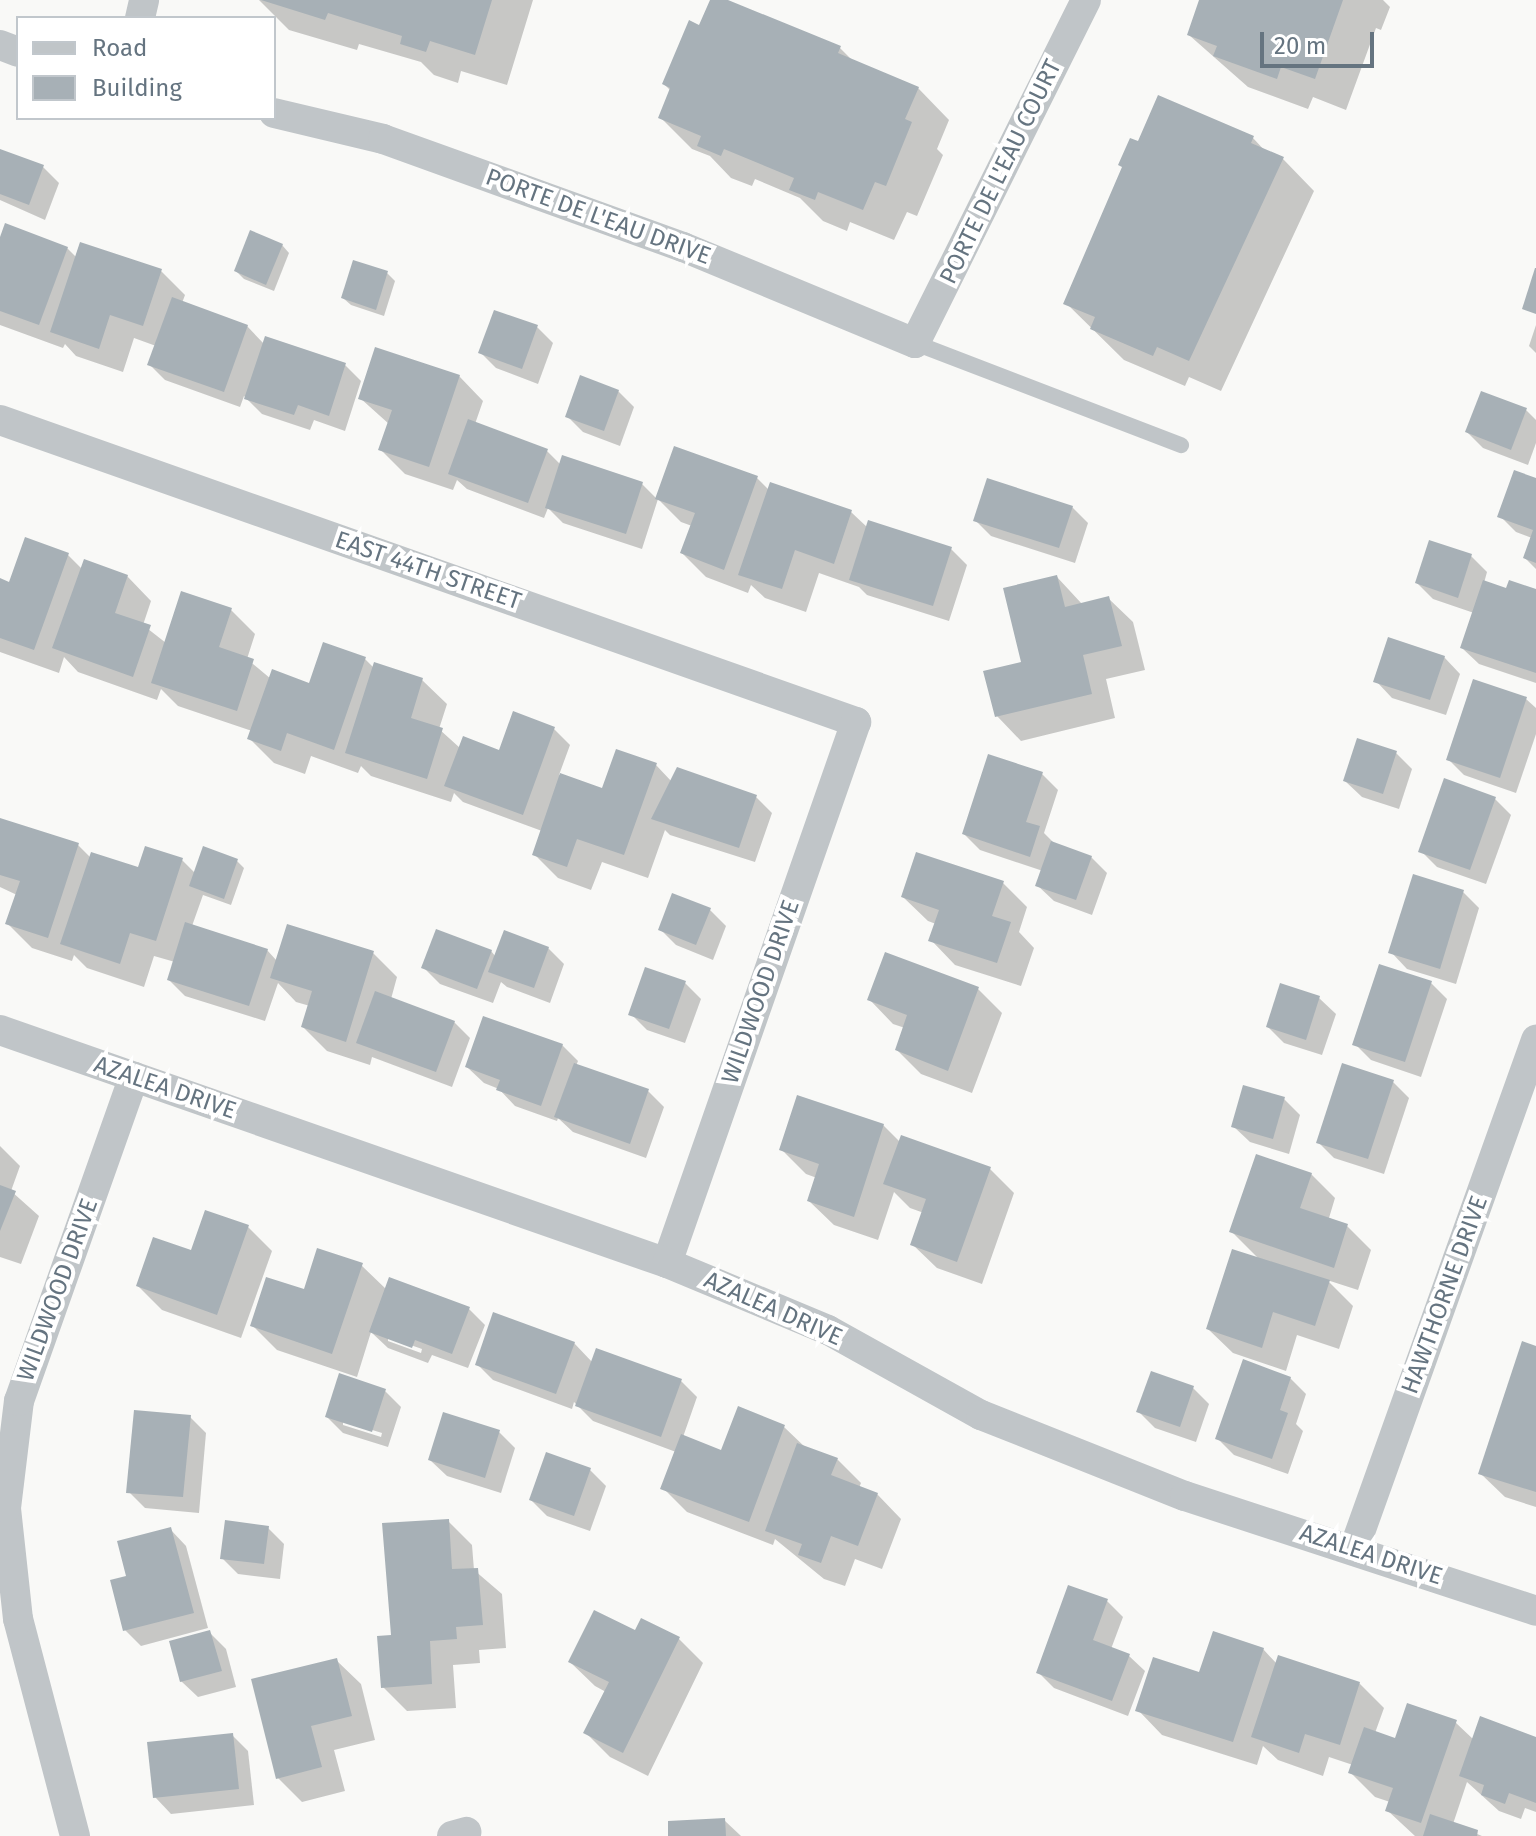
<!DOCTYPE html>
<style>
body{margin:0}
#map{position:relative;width:1536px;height:1836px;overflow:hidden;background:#f9f9f7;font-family:"Fira Sans",sans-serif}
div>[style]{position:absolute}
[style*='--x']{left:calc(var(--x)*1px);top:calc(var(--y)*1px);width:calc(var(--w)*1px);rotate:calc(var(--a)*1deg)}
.shadow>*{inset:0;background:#0003}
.building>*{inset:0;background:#a7b0b6}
.lane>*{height:16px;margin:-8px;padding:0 8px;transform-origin:8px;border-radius:8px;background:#c0c5c8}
.street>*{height:30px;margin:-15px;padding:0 15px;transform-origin:15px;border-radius:15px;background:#c0c5c8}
span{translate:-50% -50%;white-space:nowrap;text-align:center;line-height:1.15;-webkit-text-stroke:8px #fff;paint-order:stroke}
.street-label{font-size:24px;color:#657480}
.legend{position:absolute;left:16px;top:16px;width:260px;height:104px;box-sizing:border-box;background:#fff;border:2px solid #c1c7cc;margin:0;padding:10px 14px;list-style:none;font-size:24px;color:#657480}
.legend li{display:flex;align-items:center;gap:16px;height:40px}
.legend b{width:40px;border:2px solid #c1c7cc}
.scale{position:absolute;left:1260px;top:32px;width:114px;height:36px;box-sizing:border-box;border:4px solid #657480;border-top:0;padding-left:10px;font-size:24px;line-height:28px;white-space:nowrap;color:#657480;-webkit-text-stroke:6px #fff;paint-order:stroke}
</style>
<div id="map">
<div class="shadow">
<i style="clip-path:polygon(259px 0,533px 0,507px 85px,461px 71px,458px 83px,434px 75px,421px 62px,359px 44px,357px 50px,289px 30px)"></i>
<i style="clip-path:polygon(712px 0,723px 0,840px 48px,854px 62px,918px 88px,949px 120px,937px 149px,943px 155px,917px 216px,907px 212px,894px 240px,850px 222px,847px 231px,823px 221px,800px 198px,755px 179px,752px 186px,731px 178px,710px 156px,692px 149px,660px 117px,671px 91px,664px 84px,700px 28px)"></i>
<i style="clip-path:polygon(1202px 0,1383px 0,1390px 7px,1381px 30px,1376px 28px,1346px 110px,1313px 97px,1308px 109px,1248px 87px,1189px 35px)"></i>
<i style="clip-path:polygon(1253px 138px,1267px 153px,1283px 159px,1314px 191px,1221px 391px,1189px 377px,1185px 386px,1124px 360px,1066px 303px,1139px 144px)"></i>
<i style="clip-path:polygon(0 154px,43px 167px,59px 183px,45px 220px,0 200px)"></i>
<i style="clip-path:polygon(0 243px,67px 248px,77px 258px,161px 271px,185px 295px,182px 303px,247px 326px,264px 344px,345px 365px,361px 381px,345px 431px,314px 420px,310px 430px,262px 414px,244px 396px,240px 407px,165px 380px,149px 364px,156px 346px,134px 338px,123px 372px,76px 356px,65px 344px,63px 348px,0 325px)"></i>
<i style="clip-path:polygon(282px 245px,289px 253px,274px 291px,244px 279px,236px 271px)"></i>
<i style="clip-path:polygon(387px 273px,395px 281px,384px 316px,351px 305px,343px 298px)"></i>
<i style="clip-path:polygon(1536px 325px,1536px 353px,1529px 346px)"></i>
<i style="clip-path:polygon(537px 327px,553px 343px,538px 384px,496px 368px,480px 352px)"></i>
<i style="clip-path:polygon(459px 376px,483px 401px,475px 424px,547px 451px,561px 465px,642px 484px,657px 499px,757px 478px,769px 490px,851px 512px,868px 528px,950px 548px,967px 565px,949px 621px,867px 595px,859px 587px,819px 573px,806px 612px,765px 598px,751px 585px,748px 593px,706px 577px,682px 553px,692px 526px,681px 522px,658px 499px,642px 549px,563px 523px,548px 508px,544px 518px,467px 489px,457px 480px,453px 490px,405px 474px,381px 450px,389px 424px,360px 398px)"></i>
<i style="clip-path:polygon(618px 391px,634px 407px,620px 446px,583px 432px,567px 416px)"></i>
<i style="clip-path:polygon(1526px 410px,1536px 420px,1536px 443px,1528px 465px,1483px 448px,1467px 432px)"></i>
<i style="clip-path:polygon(1536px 480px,1536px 569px,1525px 558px,1532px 538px,1516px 532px,1500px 516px)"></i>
<i style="clip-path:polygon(1072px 507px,1088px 523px,1075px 563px,991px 536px,975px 520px)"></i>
<i style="clip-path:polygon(1430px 543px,1471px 556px,1487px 572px,1484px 583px,1507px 591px,1536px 591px,1536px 683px,1479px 664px,1462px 648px,1474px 613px,1433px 599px,1417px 583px)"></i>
<i style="clip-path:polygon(68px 555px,82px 569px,127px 576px,151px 601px,143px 625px,166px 643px,231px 610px,255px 634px,247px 659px,271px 679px,310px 685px,365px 659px,374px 668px,422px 680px,447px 704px,439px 729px,460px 748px,500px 752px,554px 729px,570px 745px,559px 775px,603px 790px,656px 765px,672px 782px,756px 797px,772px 813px,755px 862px,670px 835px,665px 830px,648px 878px,602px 862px,591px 890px,558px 878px,534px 854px,542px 831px,463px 802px,454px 793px,451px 802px,371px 776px,361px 766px,358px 773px,311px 756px,305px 774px,274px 763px,250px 739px,252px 731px,178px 706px,161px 689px,157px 700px,78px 672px,64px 657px,59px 673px,0 652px,0 580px,11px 584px)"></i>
<i style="clip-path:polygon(1057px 577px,1082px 604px,1108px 598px,1133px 622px,1145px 670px,1106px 679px,1115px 718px,1021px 741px,997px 716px,1023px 664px)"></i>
<i style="clip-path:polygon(1444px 657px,1460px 674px,1446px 715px,1392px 698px,1376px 681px)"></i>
<i style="clip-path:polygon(1526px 699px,1536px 708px,1536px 734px,1516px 793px,1464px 775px,1448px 759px)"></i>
<i style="clip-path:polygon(1396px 753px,1412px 769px,1399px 809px,1362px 797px,1345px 781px)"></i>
<i style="clip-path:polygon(1042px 774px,1058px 790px,1044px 833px,1056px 845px,1091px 857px,1107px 873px,1092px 915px,1054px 901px,1037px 885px,1043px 871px,980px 850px,964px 834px)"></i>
<i style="clip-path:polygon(1495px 799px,1511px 815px,1486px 884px,1437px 867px,1421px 851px)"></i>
<i style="clip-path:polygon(0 820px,78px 845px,91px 858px,139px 870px,182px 860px,195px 873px,237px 861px,244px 868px,231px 905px,203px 895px,192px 926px,267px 950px,277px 961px,373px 953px,397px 977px,391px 999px,454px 1022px,470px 1038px,452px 1087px,372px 1057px,370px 1065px,327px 1051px,303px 1027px,310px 1006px,296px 1002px,278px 983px,265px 1021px,185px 996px,169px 980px,175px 962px,154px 956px,144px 987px,87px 968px,74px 955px,72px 961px,32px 948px,8px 924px,17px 895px,0 887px)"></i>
<i style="clip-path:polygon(1003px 883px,1027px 907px,1019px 932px,1034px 948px,1021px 986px,955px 965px,931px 940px,936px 924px,928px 921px,903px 897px)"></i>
<i style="clip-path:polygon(1463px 892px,1479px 908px,1456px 984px,1407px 969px,1391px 952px)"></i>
<i style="clip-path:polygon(710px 910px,726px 926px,713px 960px,676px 945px,660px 929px)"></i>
<i style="clip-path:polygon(548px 948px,564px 964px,550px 1003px,507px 987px,501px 982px,493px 1003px,440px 984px,424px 968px,491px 951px,496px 957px)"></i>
<i style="clip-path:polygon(685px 983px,701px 999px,685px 1043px,647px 1030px,631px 1014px)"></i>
<i style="clip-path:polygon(1431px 983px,1447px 999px,1421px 1077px,1371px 1060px,1355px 1044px)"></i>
<i style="clip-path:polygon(978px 989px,1002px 1013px,972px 1093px,921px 1074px,897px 1050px,905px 1028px,893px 1024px,869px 999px)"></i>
<i style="clip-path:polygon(1319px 998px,1336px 1014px,1322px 1055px,1284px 1043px,1268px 1027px)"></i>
<i style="clip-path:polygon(562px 1045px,578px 1061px,576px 1066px,648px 1091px,664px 1107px,646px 1158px,573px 1132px,558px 1118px,557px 1121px,515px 1106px,499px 1089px,484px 1083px,467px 1067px)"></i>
<i style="clip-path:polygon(1393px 1082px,1409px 1098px,1384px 1174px,1334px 1158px,1318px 1142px)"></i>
<i style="clip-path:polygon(1284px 1099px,1300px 1115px,1289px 1154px,1250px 1142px,1233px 1126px)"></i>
<i style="clip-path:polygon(883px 1125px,900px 1142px,990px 1169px,1014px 1193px,982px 1284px,937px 1268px,912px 1244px,924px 1213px,910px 1208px,894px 1192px,878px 1240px,834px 1225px,809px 1201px,817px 1178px,806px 1174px,782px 1150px)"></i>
<i style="clip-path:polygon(0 1146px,20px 1166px,11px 1191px,39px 1216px,21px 1264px,0 1257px)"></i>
<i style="clip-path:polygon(1311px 1174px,1335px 1198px,1329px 1218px,1347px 1226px,1371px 1250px,1358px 1290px,1327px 1280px,1353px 1306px,1339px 1349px,1297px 1335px,1286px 1371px,1233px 1353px,1208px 1329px,1260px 1260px,1232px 1232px)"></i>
<i style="clip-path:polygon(248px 1227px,272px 1251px,241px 1338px,162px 1310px,138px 1286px,192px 1252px)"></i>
<i style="clip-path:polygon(evenodd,361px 1265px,387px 1290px,468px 1308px,485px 1325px,468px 1368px,432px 1355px,428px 1363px,388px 1348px,371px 1332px,357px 1377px,277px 1350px,252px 1325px,305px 1292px,361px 1265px,388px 1337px,422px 1349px,421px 1353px,388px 1341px,388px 1337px)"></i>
<i style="clip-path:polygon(574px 1343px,593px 1363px,598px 1350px,681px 1381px,697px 1397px,683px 1437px,723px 1452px,784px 1427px,806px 1448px,837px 1459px,861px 1483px,859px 1488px,877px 1494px,901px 1519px,882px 1569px,855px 1559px,845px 1586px,824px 1579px,775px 1539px,773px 1545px,687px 1512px,663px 1488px,676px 1452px,593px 1421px,574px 1402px,572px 1409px,493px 1380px,477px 1364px)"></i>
<i style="clip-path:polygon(1536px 1348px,1536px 1507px,1505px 1497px,1480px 1473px)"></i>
<i style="clip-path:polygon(1290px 1378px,1306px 1394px,1296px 1424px,1303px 1431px,1288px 1474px,1234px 1455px,1218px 1439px)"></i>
<i style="clip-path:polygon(1193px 1388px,1209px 1404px,1196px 1442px,1155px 1428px,1139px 1412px)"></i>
<i style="clip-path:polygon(evenodd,384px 1390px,401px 1407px,388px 1447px,343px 1433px,327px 1417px,384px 1390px,343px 1421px,382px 1433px,381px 1437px,343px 1425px,343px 1421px)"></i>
<i style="clip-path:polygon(190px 1417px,206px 1433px,199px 1513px,145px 1508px,129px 1492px)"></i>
<i style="clip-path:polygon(499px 1432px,515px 1448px,501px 1493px,447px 1476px,430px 1460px)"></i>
<i style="clip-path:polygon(590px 1470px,606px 1486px,590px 1531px,547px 1516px,531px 1500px)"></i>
<i style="clip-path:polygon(448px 1521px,472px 1545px,474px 1570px,502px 1594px,506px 1648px,479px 1650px,480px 1663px,453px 1665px,456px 1708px,407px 1711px,383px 1687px)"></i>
<i style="clip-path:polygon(268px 1528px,284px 1544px,280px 1579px,238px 1574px,222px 1558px)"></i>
<i style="clip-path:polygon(170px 1529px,186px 1546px,208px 1628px,141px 1646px,125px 1630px,129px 1577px)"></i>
<i style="clip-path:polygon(1107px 1601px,1123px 1617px,1111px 1649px,1128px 1655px,1145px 1671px,1128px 1716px,1054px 1688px,1038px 1672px)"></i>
<i style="clip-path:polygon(642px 1620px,679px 1639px,703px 1663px,648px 1776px,610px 1757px,586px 1733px,606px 1692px,595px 1686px,570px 1662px,636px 1632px)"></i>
<i style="clip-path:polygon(210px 1633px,226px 1649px,236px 1687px,198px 1697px,181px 1681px)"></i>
<i style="clip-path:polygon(1263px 1649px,1277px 1664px,1359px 1683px,1384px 1708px,1375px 1733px,1397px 1740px,1455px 1722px,1474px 1740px,1536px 1739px,1536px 1812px,1525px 1808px,1521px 1819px,1499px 1811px,1467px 1782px,1453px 1824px,1482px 1836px,1415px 1836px,1387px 1810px,1390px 1802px,1375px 1797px,1351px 1773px,1353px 1765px,1329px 1757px,1323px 1776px,1278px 1760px,1263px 1746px,1257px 1765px,1162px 1735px,1138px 1710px,1200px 1675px)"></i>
<i style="clip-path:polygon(336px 1660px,361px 1684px,375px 1740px,334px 1750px,345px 1791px,302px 1802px,278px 1778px)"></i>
<i style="clip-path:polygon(232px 1735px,248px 1751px,254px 1805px,171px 1814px,155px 1797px)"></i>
<i style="clip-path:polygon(724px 1820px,741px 1836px,670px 1836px)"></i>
</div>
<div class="building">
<i style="clip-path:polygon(261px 0,492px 0,475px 55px,430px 41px,426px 52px,400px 44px,402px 36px,328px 13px,325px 20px)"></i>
<i style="clip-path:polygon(710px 0,728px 0,841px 46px,838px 53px,919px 87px,905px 119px,912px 122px,886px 186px,875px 182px,863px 210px,818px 192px,815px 200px,789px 190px,794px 178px,724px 149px,721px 156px,697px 146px,701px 136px,658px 118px,670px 88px,662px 84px,689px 20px,699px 25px)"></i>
<i style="clip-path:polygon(1199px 0,1343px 0,1315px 79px,1281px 67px,1277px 79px,1213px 56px,1217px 46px,1187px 35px)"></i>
<i style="clip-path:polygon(1158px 95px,1254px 136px,1251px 143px,1284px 157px,1189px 361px,1157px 347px,1153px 356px,1090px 329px,1095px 317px,1063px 304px,1122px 167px,1118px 165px,1130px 138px,1138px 141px)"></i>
<i style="clip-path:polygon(0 149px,44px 165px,29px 205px,0 194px)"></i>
<i style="clip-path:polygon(5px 223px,68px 247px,39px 325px,0 311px,0 237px)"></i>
<i style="clip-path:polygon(250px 230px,283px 244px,266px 285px,234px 271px)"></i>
<i style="clip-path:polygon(80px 242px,162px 269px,143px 326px,110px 315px,99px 349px,50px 332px)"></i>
<i style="clip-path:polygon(353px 260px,388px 271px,376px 310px,341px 298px)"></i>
<i style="clip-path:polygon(1535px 268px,1536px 268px,1536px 314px,1522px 309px)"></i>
<i style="clip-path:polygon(172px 297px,248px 325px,224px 392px,147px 365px)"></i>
<i style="clip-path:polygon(494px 310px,538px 325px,522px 369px,478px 353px)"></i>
<i style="clip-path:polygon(265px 336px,346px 363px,329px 416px,298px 405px,294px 415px,244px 399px)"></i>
<i style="clip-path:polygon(375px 347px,460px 375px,429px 467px,378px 450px,392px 410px,358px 399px)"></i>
<i style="clip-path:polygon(580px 375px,619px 390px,604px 431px,565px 417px)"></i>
<i style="clip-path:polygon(1481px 391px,1527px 408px,1511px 450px,1465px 432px)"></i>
<i style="clip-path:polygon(468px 419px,548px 449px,528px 503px,448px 474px)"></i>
<i style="clip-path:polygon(674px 446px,758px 476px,724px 570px,680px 553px,695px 513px,655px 499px)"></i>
<i style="clip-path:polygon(562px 455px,643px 482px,626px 534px,545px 508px)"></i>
<i style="clip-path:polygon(1514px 470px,1536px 478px,1536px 563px,1523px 558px,1533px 530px,1497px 517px)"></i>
<i style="clip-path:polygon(987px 478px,1073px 506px,1059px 548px,973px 521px)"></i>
<i style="clip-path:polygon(770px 482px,852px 510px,834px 564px,795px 550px,782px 589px,738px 575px)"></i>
<i style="clip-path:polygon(868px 520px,952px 547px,933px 606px,849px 580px)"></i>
<i style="clip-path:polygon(25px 537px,69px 553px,34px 650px,0 638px,0 578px,9px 582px)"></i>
<i style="clip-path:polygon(1429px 540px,1472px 554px,1458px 598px,1415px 583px)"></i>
<i style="clip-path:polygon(84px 559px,128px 575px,115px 613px,151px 625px,133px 677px,52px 648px)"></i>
<i style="clip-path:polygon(1057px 575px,1065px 607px,1109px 596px,1122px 646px,1083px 655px,1092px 694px,995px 717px,983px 671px,1021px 662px,1003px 588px)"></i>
<i style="clip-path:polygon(1483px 580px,1506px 588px,1509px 580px,1536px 589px,1536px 673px,1460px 648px)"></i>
<i style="clip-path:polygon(181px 591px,232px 608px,219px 647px,254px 659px,237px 711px,151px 683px)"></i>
<i style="clip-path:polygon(1388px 637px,1445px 656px,1430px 700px,1373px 682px)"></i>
<i style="clip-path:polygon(323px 642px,366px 657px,334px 750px,287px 733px,281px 751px,247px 739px,272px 669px,309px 683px)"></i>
<i style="clip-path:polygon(374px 662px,423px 678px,411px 718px,443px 728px,427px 779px,345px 753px)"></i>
<i style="clip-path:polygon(1473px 679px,1527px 697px,1500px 778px,1446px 760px)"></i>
<i style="clip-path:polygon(513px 711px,555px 727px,523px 815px,444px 786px,463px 736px,499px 750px)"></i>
<i style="clip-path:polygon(1357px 738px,1397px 751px,1383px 794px,1343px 781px)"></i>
<i style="clip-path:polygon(616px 749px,657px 763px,624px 855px,577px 839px,567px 867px,532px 855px,560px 773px,602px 788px)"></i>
<i style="clip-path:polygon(988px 754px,1043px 772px,1026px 822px,1040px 826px,1030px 857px,962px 834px)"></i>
<i style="clip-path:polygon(677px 767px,757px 795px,739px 848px,651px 819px)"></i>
<i style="clip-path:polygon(1444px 778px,1496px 797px,1470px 870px,1418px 852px)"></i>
<i style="clip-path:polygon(0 818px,79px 843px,48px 938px,5px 924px,20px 881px,0 875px)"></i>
<i style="clip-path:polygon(1051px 841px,1092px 856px,1076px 900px,1035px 886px)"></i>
<i style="clip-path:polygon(145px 846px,183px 858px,156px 941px,130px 933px,120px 964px,60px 944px,91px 852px,138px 867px)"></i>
<i style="clip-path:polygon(203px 846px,238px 859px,224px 899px,189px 886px)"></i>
<i style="clip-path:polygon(916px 852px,1004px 881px,992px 916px,1011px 922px,997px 963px,928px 941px,939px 910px,901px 897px)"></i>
<i style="clip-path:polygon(1413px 874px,1464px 890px,1440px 969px,1388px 953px)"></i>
<i style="clip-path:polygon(672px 893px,711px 908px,696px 945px,658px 930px)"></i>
<i style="clip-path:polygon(185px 922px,268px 949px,249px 1006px,167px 980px)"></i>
<i style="clip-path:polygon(287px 924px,374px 951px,346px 1042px,301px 1027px,312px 991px,270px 978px)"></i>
<i style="clip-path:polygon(436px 929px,492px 950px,477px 989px,421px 968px)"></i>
<i style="clip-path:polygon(504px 930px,549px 947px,534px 988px,488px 972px)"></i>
<i style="clip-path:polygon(885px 952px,979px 987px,948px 1071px,895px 1050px,907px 1015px,867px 1000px)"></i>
<i style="clip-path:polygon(1379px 964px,1432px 981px,1405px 1062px,1352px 1045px)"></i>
<i style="clip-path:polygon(645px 967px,686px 981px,669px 1029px,628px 1015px)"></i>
<i style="clip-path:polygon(1280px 983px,1320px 996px,1306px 1040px,1266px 1027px)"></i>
<i style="clip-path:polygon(375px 991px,455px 1021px,436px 1072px,356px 1043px)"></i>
<i style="clip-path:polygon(483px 1016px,563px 1044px,541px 1106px,496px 1090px,500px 1080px,465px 1067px)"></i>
<i style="clip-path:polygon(574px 1063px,649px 1089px,630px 1144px,554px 1117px)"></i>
<i style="clip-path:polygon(1342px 1063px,1394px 1080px,1368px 1159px,1316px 1143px)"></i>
<i style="clip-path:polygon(1243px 1085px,1285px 1097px,1273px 1139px,1231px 1127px)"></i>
<i style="clip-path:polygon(797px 1095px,884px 1124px,854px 1217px,807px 1201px,819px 1164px,779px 1150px)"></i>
<i style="clip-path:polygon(901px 1135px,991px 1167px,957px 1262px,910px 1245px,926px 1199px,883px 1184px)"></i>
<i style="clip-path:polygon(1256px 1154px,1312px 1173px,1300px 1208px,1348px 1224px,1334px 1268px,1229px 1232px)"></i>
<i style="clip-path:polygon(0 1185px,16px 1191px,0 1231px)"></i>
<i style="clip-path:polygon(205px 1210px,249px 1225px,217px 1315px,136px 1286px,153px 1237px,191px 1250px)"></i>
<i style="clip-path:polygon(317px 1248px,363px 1263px,332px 1354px,250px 1326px,266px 1277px,304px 1289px)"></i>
<i style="clip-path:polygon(1232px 1249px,1330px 1280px,1315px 1326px,1273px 1312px,1262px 1348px,1206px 1329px)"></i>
<i style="clip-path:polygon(389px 1277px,470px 1307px,452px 1354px,415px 1340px,412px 1348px,369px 1332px)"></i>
<i style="clip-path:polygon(493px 1312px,575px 1342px,556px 1394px,475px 1365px)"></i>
<i style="clip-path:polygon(1522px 1341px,1536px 1346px,1536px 1492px,1478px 1474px)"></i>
<i style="clip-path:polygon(596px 1348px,682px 1379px,661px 1437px,575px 1406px)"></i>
<i style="clip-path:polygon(1243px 1359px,1291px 1377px,1280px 1410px,1288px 1413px,1272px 1459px,1215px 1439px)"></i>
<i style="clip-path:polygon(1151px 1371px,1194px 1386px,1180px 1427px,1136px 1412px)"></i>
<i style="clip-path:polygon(339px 1373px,386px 1389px,372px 1432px,325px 1417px)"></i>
<i style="clip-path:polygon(738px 1406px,785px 1425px,749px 1522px,660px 1489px,681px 1434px,721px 1450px)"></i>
<i style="clip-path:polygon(134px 1410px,191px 1415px,183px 1497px,126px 1493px)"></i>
<i style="clip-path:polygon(443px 1412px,500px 1430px,485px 1478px,428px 1460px)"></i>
<i style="clip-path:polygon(797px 1443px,838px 1458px,831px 1475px,878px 1493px,858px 1546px,831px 1536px,821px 1563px,798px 1555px,802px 1544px,765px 1531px)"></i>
<i style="clip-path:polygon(546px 1452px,591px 1468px,574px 1516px,529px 1500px)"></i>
<i style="clip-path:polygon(449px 1519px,452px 1569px,478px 1568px,483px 1625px,456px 1627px,457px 1639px,430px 1641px,432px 1684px,381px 1688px,377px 1636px,391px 1635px,382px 1523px)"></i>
<i style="clip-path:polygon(225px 1520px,269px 1526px,264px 1564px,220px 1559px)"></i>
<i style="clip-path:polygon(171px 1527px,194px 1613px,123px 1631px,110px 1580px,126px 1576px,117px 1541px)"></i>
<i style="clip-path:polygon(1068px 1585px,1108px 1599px,1093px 1640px,1130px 1654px,1112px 1701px,1036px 1673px)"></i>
<i style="clip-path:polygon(594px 1610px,635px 1630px,641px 1618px,680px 1637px,623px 1753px,583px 1733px,609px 1682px,568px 1662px)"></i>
<i style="clip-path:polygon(210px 1630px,222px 1671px,180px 1682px,169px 1641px)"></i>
<i style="clip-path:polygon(1213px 1631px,1264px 1648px,1233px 1742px,1135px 1711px,1153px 1657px,1199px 1672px)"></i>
<i style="clip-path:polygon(1278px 1655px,1360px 1682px,1340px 1745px,1305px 1734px,1299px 1753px,1251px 1737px)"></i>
<i style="clip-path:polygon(337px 1658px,352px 1716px,311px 1726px,322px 1767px,276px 1779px,251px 1679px)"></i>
<i style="clip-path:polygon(1407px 1703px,1457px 1720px,1421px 1823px,1385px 1811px,1393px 1788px,1348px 1773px,1364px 1727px,1395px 1738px)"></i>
<i style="clip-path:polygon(1480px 1716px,1536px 1737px,1536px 1803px,1509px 1793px,1505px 1804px,1481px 1795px,1484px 1785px,1459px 1776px)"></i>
<i style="clip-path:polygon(233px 1733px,239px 1789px,153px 1798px,147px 1742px)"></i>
<i style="clip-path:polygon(1430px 1814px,1478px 1830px,1477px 1836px,1423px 1836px)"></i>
<i style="clip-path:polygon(725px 1818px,726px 1836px,668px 1836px,668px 1821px)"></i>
</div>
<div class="lane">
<i style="--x:915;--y:343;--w:285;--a:21"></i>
</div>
<div class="street">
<i style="--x:140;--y:18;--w:18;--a:-77"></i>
<i style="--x:0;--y:45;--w:19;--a:21"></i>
<i style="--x:274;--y:113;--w:112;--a:13.4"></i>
<i style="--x:383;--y:139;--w:319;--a:19.8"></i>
<i style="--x:683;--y:247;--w:251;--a:22.5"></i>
<i style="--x:915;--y:343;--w:383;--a:-63.5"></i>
<i style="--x:0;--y:420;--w:908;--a:19.43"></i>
<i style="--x:856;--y:722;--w:573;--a:109.26"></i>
<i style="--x:0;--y:1030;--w:707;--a:19.26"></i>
<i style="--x:667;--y:1263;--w:174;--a:22.6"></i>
<i style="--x:828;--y:1330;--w:175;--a:29.1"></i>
<i style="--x:981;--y:1415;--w:219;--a:21.7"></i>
<i style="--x:1185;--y:1496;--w:369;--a:18.1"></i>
<i style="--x:1354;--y:1549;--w:541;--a:-70.32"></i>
<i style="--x:75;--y:1836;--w:224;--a:-104.7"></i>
<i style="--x:18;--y:1619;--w:112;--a:-96.2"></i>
<i style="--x:6;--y:1508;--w:108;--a:-83.1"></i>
<i style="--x:19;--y:1401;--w:344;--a:-70.5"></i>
<i style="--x:452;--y:1836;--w:15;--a:-16"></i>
</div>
<div class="street-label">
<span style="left:1001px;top:172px;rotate:-64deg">PORTE DE L'EAU COURT</span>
<span style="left:598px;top:217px;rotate:20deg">PORTE DE L'EAU DRIVE</span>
<span style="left:428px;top:571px;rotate:19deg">EAST 44TH STREET</span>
<span style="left:761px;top:992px;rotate:-71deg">WILDWOOD DRIVE</span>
<span style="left:165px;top:1088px;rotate:19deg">AZALEA DRIVE</span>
<span style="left:58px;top:1290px;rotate:-70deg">WILDWOOD DRIVE</span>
<span style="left:1445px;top:1295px;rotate:-70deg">HAWTHORNE DRIVE</span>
<span style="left:773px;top:1309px;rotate:24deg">AZALEA DRIVE</span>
<span style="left:1371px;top:1555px;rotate:18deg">AZALEA DRIVE</span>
</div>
<ul class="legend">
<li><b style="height:10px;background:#c0c5c8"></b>Road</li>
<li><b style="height:22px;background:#a7b0b6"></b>Building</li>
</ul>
<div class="scale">20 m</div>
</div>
